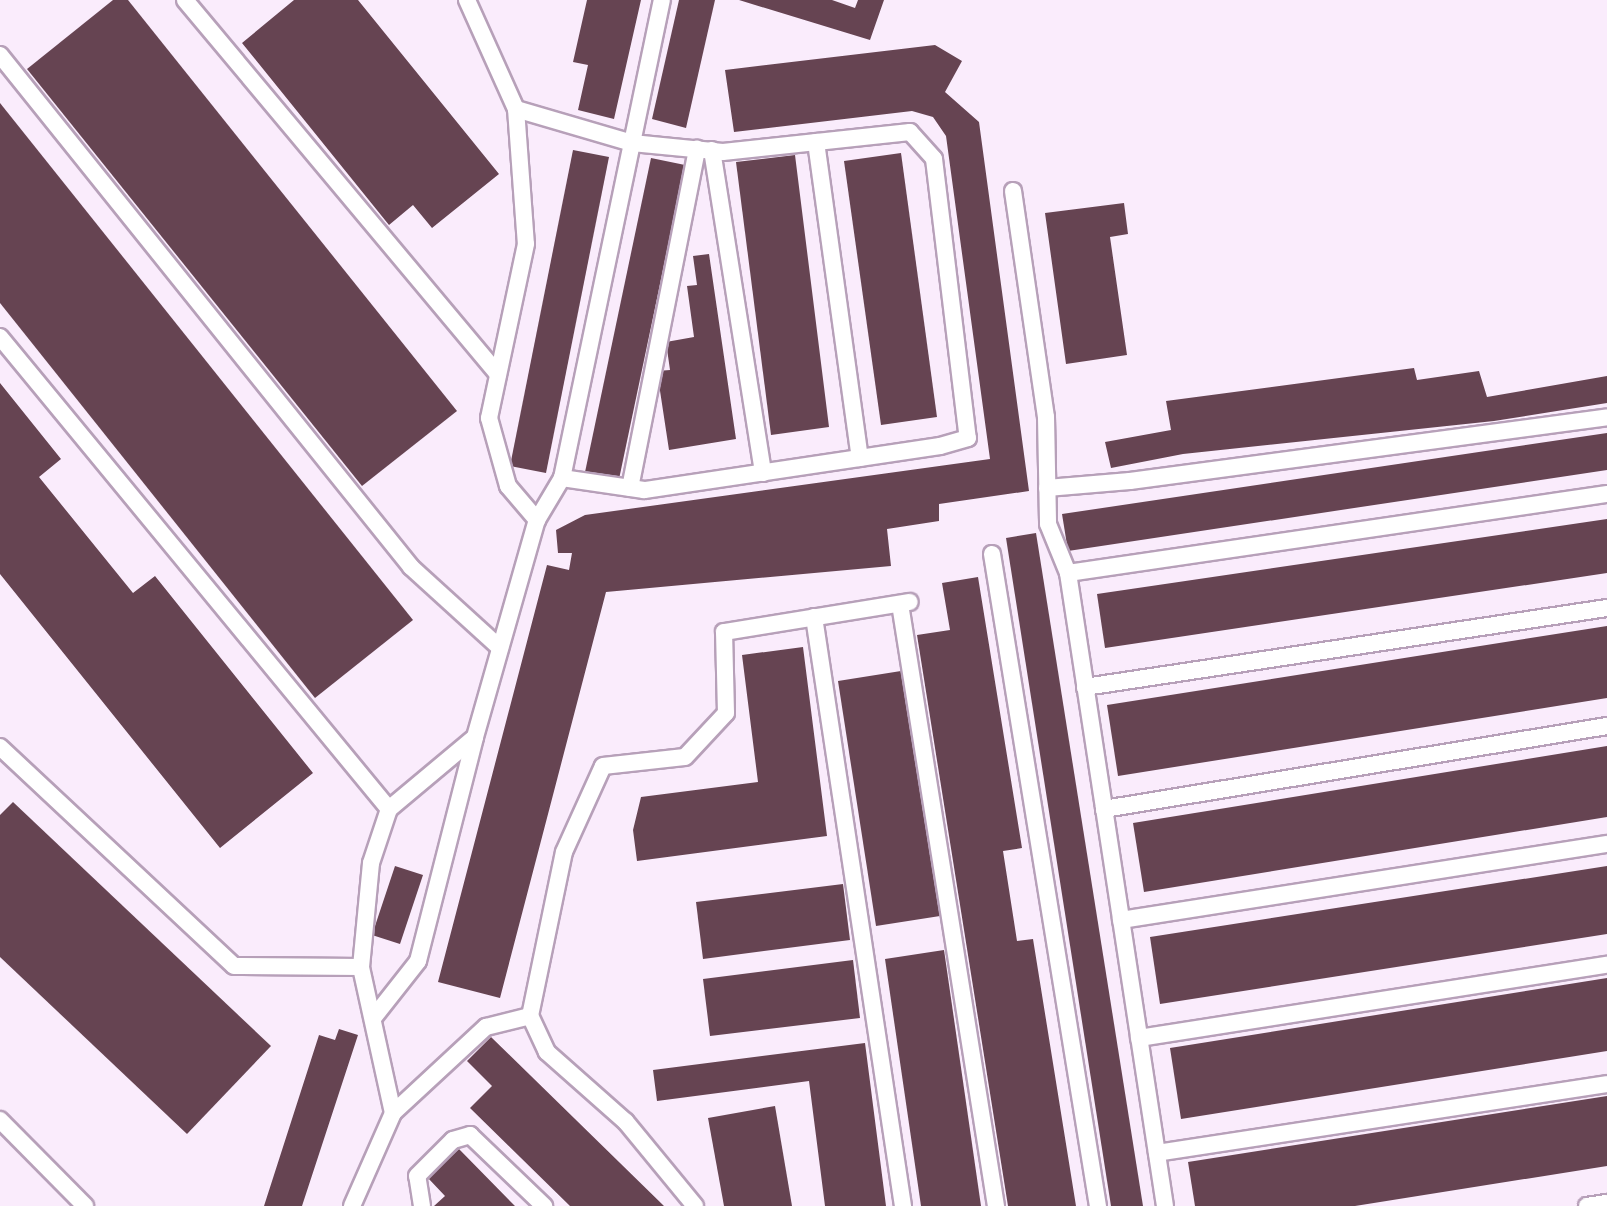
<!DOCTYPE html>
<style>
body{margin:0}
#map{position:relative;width:1607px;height:1206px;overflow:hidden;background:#faecfc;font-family:Mulish,sans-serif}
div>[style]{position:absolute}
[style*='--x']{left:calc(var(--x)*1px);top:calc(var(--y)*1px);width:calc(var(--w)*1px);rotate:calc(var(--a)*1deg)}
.building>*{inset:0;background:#664452}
.roads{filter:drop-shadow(2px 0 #b7a0b9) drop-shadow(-2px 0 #b7a0b9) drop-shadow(0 2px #b7a0b9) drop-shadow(0 -2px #b7a0b9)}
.service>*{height:16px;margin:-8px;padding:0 8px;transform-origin:8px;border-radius:8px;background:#fff}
span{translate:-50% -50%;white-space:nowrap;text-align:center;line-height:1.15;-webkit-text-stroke:7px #faecfc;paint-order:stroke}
</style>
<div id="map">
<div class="building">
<i style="clip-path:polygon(113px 0,128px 0,457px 411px,362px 486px,27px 69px)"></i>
<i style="clip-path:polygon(294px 0,358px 0,499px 174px,432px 228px,413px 205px,389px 225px,242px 43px)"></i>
<i style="clip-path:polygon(587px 0,641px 0,614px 119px,578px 110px,588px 65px,573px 62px)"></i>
<i style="clip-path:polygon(679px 0,715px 0,686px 128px,652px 119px)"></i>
<i style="clip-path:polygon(739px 0,832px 0,855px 8px,858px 0,884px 0,870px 40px)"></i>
<i style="clip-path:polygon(935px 45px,962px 61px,945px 92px,979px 122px,1029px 491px,939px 504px,939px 521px,887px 529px,891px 566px,606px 592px,500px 998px,438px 982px,547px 565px,569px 570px,572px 553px,558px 553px,556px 530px,585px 515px,990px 459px,946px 136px,933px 117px,912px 111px,734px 132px,725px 70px)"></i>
<i style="clip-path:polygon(0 103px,413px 620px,315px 698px,0 303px)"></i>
<i style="clip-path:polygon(573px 150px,609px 157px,546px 473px,510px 466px)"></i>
<i style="clip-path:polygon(901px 153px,937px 417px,881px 425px,844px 161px)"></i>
<i style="clip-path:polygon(795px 155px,829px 427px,771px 435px,736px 162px)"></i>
<i style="clip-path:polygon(651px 158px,685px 165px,618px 484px,584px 477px)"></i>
<i style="clip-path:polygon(1124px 203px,1128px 234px,1110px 237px,1127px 355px,1066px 364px,1045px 213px)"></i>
<i style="clip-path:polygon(709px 254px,736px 439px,669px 450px,657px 371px,670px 370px,666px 342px,694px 337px,687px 286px,697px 285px,693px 256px)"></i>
<i style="clip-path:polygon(1414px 368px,1417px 380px,1479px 371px,1487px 397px,1607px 376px,1607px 403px,1494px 421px,1183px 454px,1111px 468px,1105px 442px,1171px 430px,1166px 401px)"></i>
<i style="clip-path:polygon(0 383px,61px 459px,39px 477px,133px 593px,155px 576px,313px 773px,220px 848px,0 574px)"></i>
<i style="clip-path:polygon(1607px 433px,1607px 470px,1068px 551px,1062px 514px)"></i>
<i style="clip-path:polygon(1607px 519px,1607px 573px,1105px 648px,1097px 594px)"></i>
<i style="clip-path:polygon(1036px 533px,1143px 1206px,1111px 1206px,1006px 538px)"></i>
<i style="clip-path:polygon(978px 577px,1022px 848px,1003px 851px,1017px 941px,1033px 939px,1076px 1206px,1008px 1206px,917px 635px,950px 630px,942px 583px)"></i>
<i style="clip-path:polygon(1607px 626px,1607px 698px,1118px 776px,1107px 705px)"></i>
<i style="clip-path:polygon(803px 647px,827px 836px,637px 861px,633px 830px,641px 797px,758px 782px,742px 655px)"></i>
<i style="clip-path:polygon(901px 671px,940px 916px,876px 926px,838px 681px)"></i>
<i style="clip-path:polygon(1607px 746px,1607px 817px,1144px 892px,1133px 823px)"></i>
<i style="clip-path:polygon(13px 802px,271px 1046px,187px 1134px,0 957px,0 815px)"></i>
<i style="clip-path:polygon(395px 866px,423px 875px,400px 944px,372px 935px)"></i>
<i style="clip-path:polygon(1607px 866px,1607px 934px,1160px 1004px,1150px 937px)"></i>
<i style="clip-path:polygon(843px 884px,850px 940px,703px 959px,696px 902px)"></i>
<i style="clip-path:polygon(944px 950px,981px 1206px,921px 1206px,885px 959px)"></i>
<i style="clip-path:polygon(853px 960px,860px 1018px,710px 1036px,703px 979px)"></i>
<i style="clip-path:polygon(1607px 978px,1607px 1051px,1181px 1119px,1170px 1048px)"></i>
<i style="clip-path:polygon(339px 1029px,358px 1035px,302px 1206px,264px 1206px,319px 1035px,335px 1040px)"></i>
<i style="clip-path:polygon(491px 1037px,664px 1206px,570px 1206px,470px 1108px,492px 1086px,467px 1061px)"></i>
<i style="clip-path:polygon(865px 1043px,886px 1206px,825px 1206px,809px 1081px,657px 1101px,653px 1070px)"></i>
<i style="clip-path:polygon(1607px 1096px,1607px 1166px,1355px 1206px,1195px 1206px,1188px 1162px)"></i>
<i style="clip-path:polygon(775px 1106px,792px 1206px,724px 1206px,708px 1118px)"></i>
<i style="clip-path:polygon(459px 1149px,515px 1206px,434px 1206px,445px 1196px,428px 1178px)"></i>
</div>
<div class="roads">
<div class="service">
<i style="--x:185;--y:0;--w:488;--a:50.1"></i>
<i style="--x:467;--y:0;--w:120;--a:65.8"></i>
<i style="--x:516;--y:109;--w:135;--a:85.8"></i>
<i style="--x:526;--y:244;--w:178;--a:102"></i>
<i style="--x:489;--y:418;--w:71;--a:74.4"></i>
<i style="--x:508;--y:486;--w:45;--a:49.5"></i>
<i style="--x:0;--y:55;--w:657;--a:51.24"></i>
<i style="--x:411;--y:567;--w:120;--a:42.3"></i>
<i style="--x:516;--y:109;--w:121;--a:16.3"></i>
<i style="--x:632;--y:143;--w:91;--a:5.6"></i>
<i style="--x:723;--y:152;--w:188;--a:-6.1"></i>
<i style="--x:910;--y:132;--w:36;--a:48"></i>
<i style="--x:934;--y:159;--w:281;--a:83.1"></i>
<i style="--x:968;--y:438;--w:29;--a:164"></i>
<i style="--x:940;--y:446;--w:299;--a:171.5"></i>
<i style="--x:644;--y:490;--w:83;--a:-171.7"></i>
<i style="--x:816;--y:142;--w:319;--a:82.1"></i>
<i style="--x:712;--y:150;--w:327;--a:81"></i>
<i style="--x:1013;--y:191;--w:228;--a:81.7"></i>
<i style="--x:1046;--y:417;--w:107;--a:88.9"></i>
<i style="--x:1048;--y:524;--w:53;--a:67.8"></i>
<i style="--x:1068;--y:573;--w:640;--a:81.29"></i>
<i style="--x:0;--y:337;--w:612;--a:50.51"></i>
<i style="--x:630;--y:488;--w:346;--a:-78.8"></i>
<i style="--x:1047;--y:488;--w:83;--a:-4.8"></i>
<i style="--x:1130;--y:481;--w:481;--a:-7.6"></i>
<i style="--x:992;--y:554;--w:661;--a:80.77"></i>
<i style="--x:1068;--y:573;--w:545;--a:-8.34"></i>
<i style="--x:900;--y:604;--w:610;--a:80.94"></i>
<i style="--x:814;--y:617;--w:596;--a:81.41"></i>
<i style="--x:1085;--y:687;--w:528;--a:-8.61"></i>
<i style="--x:0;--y:747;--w:320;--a:43.1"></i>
<i style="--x:234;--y:966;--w:127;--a:0.5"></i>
<i style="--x:1104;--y:809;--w:510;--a:-9.37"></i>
<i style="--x:1121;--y:920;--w:492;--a:-8.9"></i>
<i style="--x:374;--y:1017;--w:71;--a:-51.8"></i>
<i style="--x:418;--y:961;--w:231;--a:-75.7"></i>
<i style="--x:1139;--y:1038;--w:474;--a:-8.9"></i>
<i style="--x:393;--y:1113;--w:149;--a:-102.4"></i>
<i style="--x:361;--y:967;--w:104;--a:-84.5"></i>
<i style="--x:371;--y:863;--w:57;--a:-71.6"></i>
<i style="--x:389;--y:809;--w:112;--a:-39.9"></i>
<i style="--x:475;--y:737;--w:226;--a:-74.1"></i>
<i style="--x:537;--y:520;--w:49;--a:-59.2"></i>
<i style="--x:562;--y:478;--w:488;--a:-78.2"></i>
<i style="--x:0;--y:1120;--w:121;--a:45.3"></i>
<i style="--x:1157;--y:1153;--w:455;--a:-8.7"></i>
<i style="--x:352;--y:1206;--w:102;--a:-66.2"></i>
<i style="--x:393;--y:1113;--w:127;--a:-42.8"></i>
<i style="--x:486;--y:1027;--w:45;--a:-14"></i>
<i style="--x:422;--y:1206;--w:30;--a:-99"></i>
<i style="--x:417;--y:1176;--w:51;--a:-45"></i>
<i style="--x:453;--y:1140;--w:18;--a:-16"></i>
<i style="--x:470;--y:1135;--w:103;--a:43.8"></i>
<i style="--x:695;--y:1206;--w:109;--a:-129.4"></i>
<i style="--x:626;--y:1122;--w:106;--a:-138.5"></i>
<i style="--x:547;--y:1052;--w:40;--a:-115"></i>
<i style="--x:530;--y:1016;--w:167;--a:-78.3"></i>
<i style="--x:564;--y:852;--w:94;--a:-65.6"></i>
<i style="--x:603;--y:766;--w:82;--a:-6.3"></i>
<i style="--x:685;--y:757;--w:60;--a:-47"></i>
<i style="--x:726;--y:713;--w:81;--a:-91.4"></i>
<i style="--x:724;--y:632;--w:188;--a:-9.2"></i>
<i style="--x:1587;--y:1206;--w:20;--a:-9"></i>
</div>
</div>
</div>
